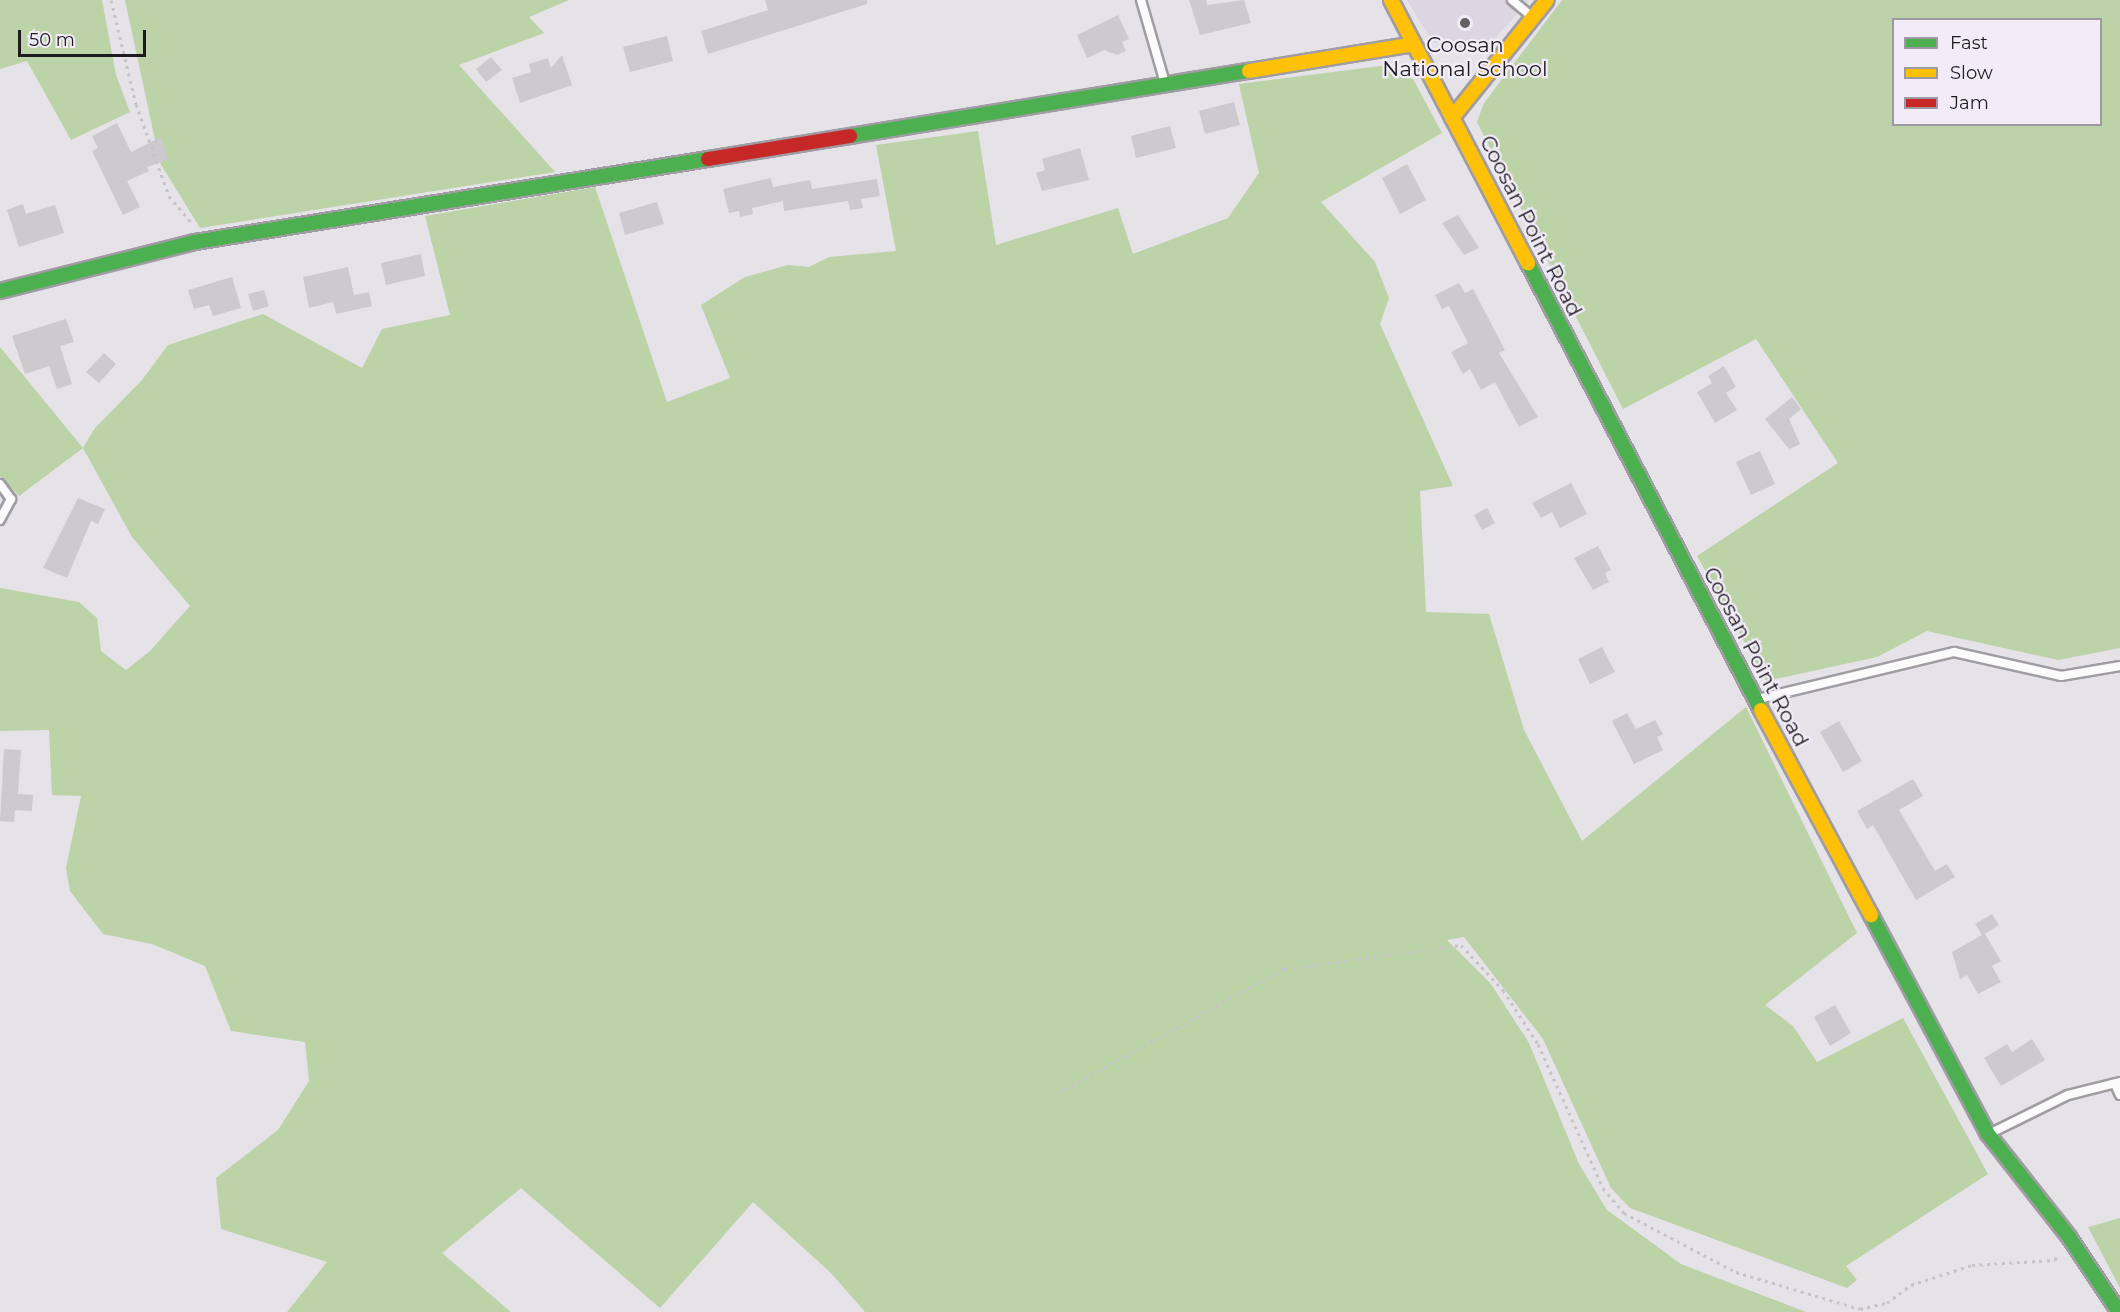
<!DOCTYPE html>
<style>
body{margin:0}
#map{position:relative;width:2120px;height:1312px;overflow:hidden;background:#e5e2e8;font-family:Montserrat,sans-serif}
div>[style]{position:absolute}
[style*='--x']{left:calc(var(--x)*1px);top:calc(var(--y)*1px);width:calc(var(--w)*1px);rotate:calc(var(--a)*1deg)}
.built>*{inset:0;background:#dcd5e2}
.green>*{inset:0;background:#bcd2a7}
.building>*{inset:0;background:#cdcacf}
.path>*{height:3px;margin-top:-1.5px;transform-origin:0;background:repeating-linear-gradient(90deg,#c5c4c7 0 3px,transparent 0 7.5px)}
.roads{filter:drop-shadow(2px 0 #9f9da2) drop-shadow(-2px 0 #9f9da2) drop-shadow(0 2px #9f9da2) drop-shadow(0 -2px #9f9da2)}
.lane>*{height:8px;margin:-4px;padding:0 4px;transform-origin:4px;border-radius:4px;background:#fbfbfc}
.fast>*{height:14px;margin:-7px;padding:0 7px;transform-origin:7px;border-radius:7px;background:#4caf50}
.slow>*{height:14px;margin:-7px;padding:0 7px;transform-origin:7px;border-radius:7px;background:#ffc107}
.jam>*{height:14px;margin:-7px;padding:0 7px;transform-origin:7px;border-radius:7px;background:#c62828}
.dots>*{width:16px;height:16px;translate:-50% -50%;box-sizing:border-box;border:3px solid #f2ecf9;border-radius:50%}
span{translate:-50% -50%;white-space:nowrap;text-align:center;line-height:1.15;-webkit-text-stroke:4.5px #f2ecf9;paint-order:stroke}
.poi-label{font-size:21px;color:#1d1b1f}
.street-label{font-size:21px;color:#1d1b1f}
.legend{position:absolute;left:1892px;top:18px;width:210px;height:108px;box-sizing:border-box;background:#f2ecf9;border:2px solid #9d98a2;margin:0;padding:8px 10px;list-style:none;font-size:18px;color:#1d1b1f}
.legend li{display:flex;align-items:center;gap:12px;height:30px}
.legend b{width:30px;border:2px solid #9d98a2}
.scale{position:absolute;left:18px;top:30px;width:128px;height:27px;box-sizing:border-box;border:3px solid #1d1b1f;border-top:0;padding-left:8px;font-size:18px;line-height:21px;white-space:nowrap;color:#1d1b1f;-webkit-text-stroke:4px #f2ecf9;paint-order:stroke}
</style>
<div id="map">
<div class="built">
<i style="clip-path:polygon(1407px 0,1529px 0,1483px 52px,1433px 42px)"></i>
</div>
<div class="green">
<i style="clip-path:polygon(0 0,102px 0,116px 75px,130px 112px,71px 140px,27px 61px,0 69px)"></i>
<i style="clip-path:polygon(125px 0,569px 0,529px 17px,544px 33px,459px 65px,555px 172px,200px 228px,160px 163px)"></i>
<i style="clip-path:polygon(evenodd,1562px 0,2120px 0,2120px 648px,2058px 660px,1927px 631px,1877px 657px,1766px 681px,1697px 556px,1838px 463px,1756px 339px,1623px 409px,1477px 122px,1484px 103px,1562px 0,1894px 20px,2100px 20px,2100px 124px,1894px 124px,1894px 20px)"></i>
<i style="clip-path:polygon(1388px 65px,1413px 79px,1442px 133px,1321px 202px,1375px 262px,1389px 298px,1380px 324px,1453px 486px,1420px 491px,1426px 612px,1489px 614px,1524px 730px,1582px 841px,1746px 707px,1857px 933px,1765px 1005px,1793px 1026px,1817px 1062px,1903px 1018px,1988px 1174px,1846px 1266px,1857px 1280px,1847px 1288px,1630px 1208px,1611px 1188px,1543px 1039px,1464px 937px,1447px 940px,1491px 984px,1529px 1043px,1579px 1164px,1607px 1210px,1681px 1264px,1806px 1312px,865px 1312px,831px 1273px,753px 1202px,660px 1308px,521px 1188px,442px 1253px,511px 1312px,287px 1312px,327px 1262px,221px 1229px,216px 1178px,278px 1130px,309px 1081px,305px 1042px,231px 1031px,205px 966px,152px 944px,103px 934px,70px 891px,66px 868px,81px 796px,52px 795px,49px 730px,0 731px,0 588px,79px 602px,97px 618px,101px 651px,126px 670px,150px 651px,190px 606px,132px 537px,83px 448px,19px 496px,0 476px,0 347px,83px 448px,95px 428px,142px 380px,168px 345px,263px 314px,362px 368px,382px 329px,450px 315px,425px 216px,595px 187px,667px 402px,730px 378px,701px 305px,745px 277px,788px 265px,809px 267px,829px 257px,896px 251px,876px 145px,978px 131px,996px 245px,1118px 208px,1133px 254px,1228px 218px,1259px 173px,1239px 84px)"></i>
<i style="clip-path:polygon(2120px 1218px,2120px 1288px,2088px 1227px)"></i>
</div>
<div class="building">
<i style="clip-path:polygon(765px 0,867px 0,867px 4px,708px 54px,701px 31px,768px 10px)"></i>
<i style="clip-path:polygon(1189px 0,1206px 0,1207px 5px,1244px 0,1251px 23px,1200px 35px)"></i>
<i style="clip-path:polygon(1118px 15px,1129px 39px,1122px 42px,1126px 51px,1117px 55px,1104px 50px,1087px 58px,1077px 35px)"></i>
<i style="clip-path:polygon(667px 36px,673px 61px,630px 72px,623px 47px)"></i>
<i style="clip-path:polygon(562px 55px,572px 85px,520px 103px,512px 78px,531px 72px,529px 64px,548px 58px,551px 68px)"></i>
<i style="clip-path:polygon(491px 57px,502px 70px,486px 82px,476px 69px)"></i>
<i style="clip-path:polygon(1234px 102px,1240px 125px,1205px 134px,1199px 111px)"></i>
<i style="clip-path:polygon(117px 123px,131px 152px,161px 137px,168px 160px,147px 167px,149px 171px,127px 181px,140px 207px,123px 215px,92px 151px,98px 148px,92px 136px)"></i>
<i style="clip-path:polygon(1170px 126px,1176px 148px,1136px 158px,1131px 136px)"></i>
<i style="clip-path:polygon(1080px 148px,1089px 180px,1042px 191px,1036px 173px,1045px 170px,1042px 159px)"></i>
<i style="clip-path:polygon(1407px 164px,1426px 200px,1400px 214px,1382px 178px)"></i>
<i style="clip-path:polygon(771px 178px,773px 187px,810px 180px,812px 189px,877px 179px,880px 196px,861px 199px,863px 208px,850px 210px,848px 201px,784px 211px,783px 201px,752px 208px,753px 214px,740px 217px,739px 211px,729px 213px,723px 189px)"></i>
<i style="clip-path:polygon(657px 202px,664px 224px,625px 235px,619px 213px)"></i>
<i style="clip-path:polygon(23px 204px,26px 214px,55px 205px,64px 233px,19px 247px,7px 210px)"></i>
<i style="clip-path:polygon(1458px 215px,1479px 248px,1464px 255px,1442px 223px)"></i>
<i style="clip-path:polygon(421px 254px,425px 276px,386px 285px,381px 263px)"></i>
<i style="clip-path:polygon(348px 267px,354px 295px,369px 292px,372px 306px,336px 314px,333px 302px,309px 308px,303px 277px)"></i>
<i style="clip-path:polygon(232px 277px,241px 308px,213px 316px,209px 305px,194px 309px,188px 290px)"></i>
<i style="clip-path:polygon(1459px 283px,1465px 293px,1473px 289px,1505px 350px,1499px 353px,1538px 417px,1519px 427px,1495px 382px,1481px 390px,1470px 369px,1463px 374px,1451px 352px,1468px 343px,1449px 306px,1442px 309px,1435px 295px)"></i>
<i style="clip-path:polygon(264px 290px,269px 306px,253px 311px,248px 294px)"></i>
<i style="clip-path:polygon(66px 319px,74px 342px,60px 346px,72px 384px,57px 389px,49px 366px,25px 374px,12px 336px)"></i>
<i style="clip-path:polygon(104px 353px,116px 364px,99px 383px,86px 372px)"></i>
<i style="clip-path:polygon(1724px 366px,1736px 387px,1726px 393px,1737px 410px,1715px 423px,1697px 392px,1712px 383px,1708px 376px)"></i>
<i style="clip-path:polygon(1792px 397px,1801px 409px,1789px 419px,1800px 444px,1789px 449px,1765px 419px)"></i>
<i style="clip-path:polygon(1760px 451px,1775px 484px,1751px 495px,1736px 462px)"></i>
<i style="clip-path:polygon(1571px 483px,1587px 514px,1560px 528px,1552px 512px,1541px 518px,1532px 503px)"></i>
<i style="clip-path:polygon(78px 498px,105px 509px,98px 524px,91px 521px,67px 578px,43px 568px)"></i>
<i style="clip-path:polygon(1487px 508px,1495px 523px,1482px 530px,1474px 515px)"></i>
<i style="clip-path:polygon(1598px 546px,1611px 570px,1605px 573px,1609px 582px,1593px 590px,1574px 558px)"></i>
<i style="clip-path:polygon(1602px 647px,1615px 672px,1590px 684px,1578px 659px)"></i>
<i style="clip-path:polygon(1627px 713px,1636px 729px,1655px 720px,1663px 734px,1657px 737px,1663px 750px,1634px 764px,1612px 721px)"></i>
<i style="clip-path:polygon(1839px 721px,1862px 761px,1843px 772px,1820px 732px)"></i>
<i style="clip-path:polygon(4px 749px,21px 750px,18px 794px,33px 795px,32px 811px,15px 810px,14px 822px,0 821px)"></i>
<i style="clip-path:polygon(1913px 779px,1923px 796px,1899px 810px,1935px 871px,1947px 864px,1955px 877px,1916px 900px,1873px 825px,1867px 829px,1857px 811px)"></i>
<i style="clip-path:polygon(1992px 914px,1999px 925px,1985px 934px,2001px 961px,1992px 966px,2001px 982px,1978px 994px,1967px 975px,1960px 979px,1952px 952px,1982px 935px,1975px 924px)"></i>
<i style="clip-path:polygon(1835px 1005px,1851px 1033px,1830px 1046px,1814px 1017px)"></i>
<i style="clip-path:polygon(2032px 1039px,2045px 1060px,2001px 1086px,1984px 1058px,2007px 1044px,2012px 1052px)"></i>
</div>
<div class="path">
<i style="--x:111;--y:0;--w:107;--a:76.5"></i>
<i style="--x:136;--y:104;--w:98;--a:70.3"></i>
<i style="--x:169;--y:196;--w:34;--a:50"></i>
<i style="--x:1058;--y:1093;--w:258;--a:-28.8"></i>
<i style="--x:1284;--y:969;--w:179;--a:-7.7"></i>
<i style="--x:1461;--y:945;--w:62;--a:47"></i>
<i style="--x:1503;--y:990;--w:64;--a:57.1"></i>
<i style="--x:1538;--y:1044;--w:158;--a:65.7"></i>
<i style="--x:1603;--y:1188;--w:33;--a:50"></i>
<i style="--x:1624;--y:1213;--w:127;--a:27.8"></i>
<i style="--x:1736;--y:1272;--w:129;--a:16.6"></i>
<i style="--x:1860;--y:1309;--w:28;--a:-13"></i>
<i style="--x:1887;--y:1303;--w:30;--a:-37"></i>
<i style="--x:1911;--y:1285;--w:64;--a:-18.2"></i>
<i style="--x:1972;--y:1265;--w:83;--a:-3.4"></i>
<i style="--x:2055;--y:1260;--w:4;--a:-63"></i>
</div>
<div class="roads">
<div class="lane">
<i style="--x:1141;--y:0;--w:86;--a:73.9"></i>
<i style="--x:1512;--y:0;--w:26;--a:40"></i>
<i style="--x:0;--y:484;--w:19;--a:54"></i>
<i style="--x:11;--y:499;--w:24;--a:118"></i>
<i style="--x:1758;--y:699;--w:202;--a:-13.5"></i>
<i style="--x:1954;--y:652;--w:110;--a:12.6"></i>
<i style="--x:2061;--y:676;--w:60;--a:-9.6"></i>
<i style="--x:2115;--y:1084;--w:12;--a:66"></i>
<i style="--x:1991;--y:1133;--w:86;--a:-26.3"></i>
<i style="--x:2068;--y:1095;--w:54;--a:-14"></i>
</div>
<div class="fast">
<i style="--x:850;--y:136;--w:404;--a:-9.3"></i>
<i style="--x:1528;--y:263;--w:504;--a:62.47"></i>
<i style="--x:0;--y:291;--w:201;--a:-14.1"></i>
<i style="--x:195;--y:242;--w:520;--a:-9.19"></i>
<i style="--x:1871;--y:915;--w:248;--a:61.9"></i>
<i style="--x:1988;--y:1134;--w:131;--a:51.8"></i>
<i style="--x:2069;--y:1237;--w:90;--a:56.3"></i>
</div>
<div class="slow">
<i style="--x:1391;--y:0;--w:297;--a:62.5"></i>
<i style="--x:1249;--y:71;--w:166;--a:-9.3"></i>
<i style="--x:1452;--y:118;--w:151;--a:-51.2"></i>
<i style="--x:1761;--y:710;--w:233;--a:61.8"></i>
</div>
<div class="jam">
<i style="--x:708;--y:159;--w:144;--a:-9.2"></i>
</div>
</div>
<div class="dots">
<i style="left:1465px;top:23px;background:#636165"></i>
</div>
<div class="poi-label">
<span style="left:1465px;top:57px">Coosan<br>National School</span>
</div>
<div class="street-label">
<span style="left:1531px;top:226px;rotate:63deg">Coosan Point Road</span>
<span style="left:1756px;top:657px;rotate:62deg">Coosan Point Road</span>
</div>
<ul class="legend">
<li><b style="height:8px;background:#4caf50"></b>Fast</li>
<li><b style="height:8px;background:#ffc107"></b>Slow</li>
<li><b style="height:8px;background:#c62828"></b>Jam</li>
</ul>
<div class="scale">50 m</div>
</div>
